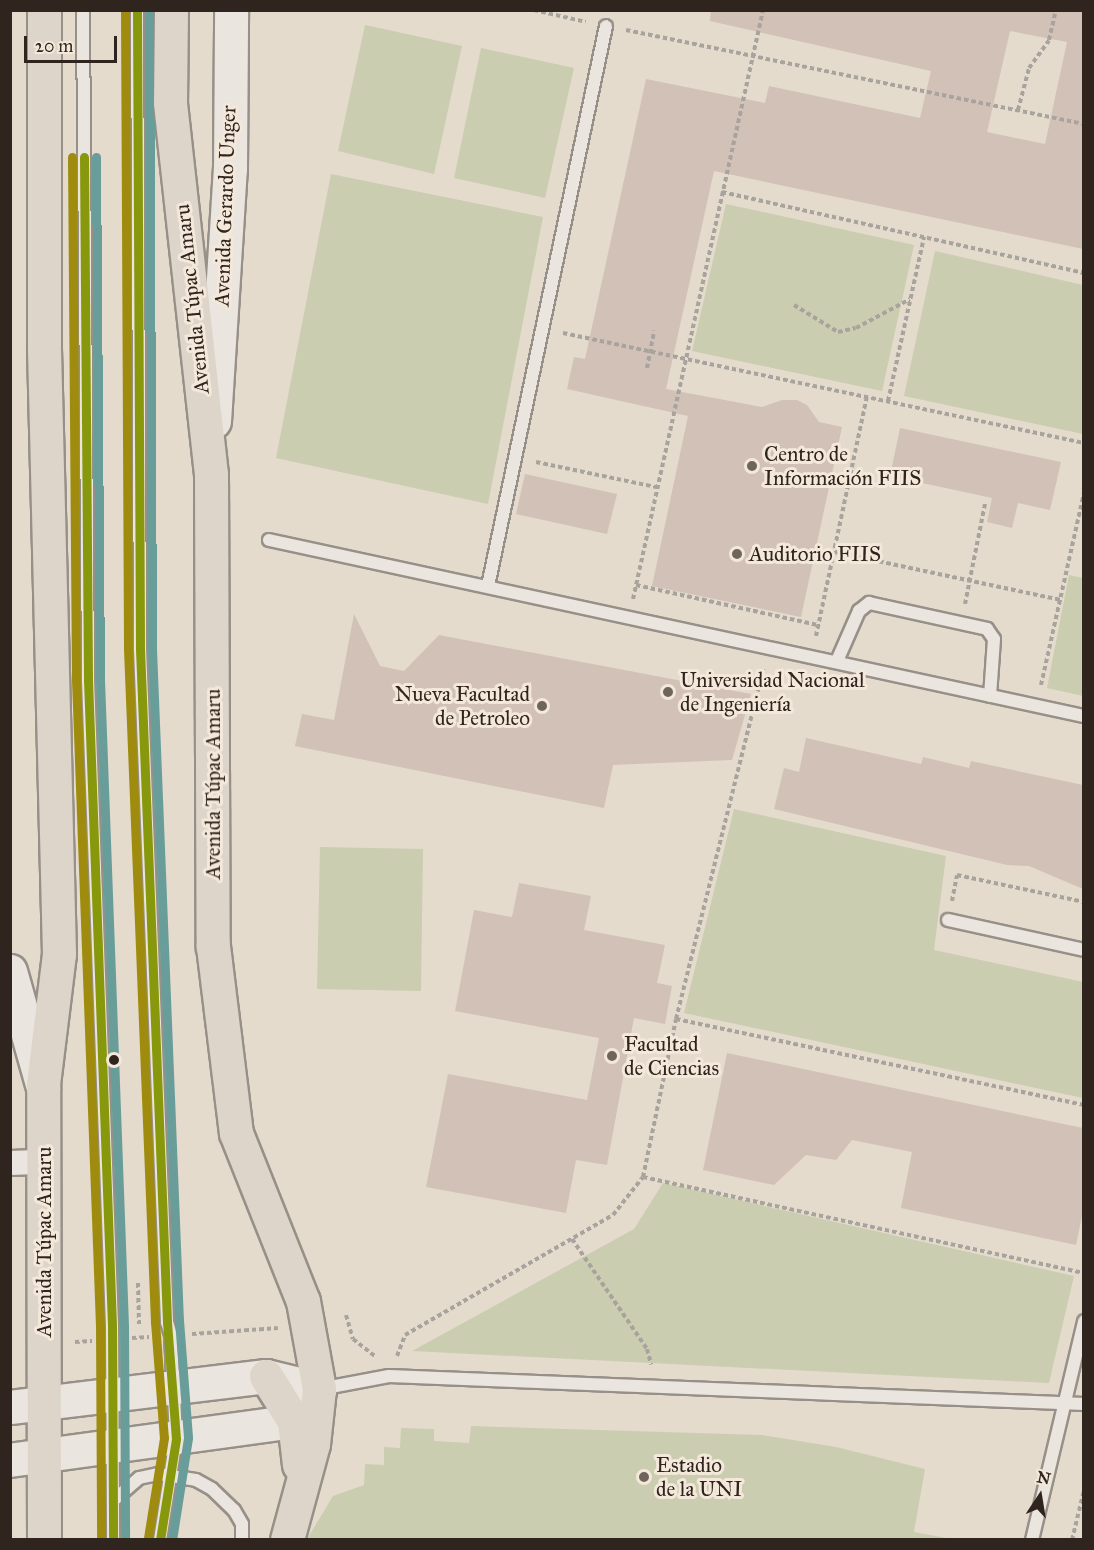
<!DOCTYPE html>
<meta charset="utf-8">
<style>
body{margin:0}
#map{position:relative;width:1094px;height:1550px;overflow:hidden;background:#e4dbcd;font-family:"IM FELL Great Primer",serif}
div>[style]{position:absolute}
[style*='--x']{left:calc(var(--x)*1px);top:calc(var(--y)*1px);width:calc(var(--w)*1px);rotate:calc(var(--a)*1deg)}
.green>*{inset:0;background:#cacdaf}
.building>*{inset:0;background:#d2c1b6}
.path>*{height:4px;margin-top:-2px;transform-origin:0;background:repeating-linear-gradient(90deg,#a8a49d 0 4.5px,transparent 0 7.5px)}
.roads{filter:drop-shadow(2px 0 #979088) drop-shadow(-2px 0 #979088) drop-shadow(0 2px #979088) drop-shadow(0 -2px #979088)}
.lane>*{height:12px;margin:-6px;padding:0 6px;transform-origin:6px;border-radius:6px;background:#eae5de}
.street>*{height:24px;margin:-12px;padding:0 12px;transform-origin:12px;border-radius:12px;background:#eae5de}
.secondary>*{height:33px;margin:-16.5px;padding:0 16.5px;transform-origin:16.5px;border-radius:16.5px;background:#eae5de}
.primary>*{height:33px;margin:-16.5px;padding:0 16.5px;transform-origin:16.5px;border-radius:16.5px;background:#ddd5c9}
.bus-1>*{height:9px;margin:-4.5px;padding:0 4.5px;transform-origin:4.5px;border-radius:4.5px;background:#88980c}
.bus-2>*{height:9px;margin:-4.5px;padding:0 4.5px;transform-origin:4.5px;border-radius:4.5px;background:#9f8c0f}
.bus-3>*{height:9px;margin:-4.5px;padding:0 4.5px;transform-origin:4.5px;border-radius:4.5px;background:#699d9a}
.dots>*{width:16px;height:16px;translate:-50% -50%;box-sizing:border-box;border:3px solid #f3e8d9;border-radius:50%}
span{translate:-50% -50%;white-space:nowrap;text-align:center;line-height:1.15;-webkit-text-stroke:6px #f3e8d9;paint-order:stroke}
.street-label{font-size:21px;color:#30251e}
.poi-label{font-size:21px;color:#30251e}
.left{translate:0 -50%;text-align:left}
.right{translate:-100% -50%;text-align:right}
.frame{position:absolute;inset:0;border:12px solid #30251e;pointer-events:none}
.north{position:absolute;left:1010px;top:1466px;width:60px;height:60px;-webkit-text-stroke:4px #f3e8d9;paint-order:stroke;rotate:12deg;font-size:16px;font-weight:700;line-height:24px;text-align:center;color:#30251e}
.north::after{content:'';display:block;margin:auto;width:21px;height:27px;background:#30251e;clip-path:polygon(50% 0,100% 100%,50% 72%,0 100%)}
.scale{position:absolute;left:24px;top:36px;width:93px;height:27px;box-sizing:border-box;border:3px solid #30251e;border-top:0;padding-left:8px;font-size:18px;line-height:21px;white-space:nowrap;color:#30251e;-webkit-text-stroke:4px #f3e8d9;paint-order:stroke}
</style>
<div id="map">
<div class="green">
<i style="clip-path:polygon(365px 25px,462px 46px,434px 174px,338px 151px)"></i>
<i style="clip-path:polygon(481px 48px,574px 68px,545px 198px,454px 178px)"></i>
<i style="clip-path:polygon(331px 174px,543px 217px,488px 504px,276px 458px)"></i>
<i style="clip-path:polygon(726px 204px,914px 245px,882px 391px,692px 351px)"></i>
<i style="clip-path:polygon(935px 251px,1083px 285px,1083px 434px,904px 396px)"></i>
<i style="clip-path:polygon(1069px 575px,1083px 578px,1083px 696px,1047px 688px)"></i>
<i style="clip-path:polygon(734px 809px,946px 856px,934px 950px,1083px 982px,1083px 1098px,684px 1013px)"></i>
<i style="clip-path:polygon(320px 847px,423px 849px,421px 991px,317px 989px)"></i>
<i style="clip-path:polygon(663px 1183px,1074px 1276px,1049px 1383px,412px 1351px,634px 1229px)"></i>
<i style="clip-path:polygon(471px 1426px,762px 1435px,836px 1447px,925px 1469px,914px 1532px,952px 1539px,307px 1539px,333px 1496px,364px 1485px,365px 1464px,384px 1465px,384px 1447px,400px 1448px,401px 1428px,434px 1429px,434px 1441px,469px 1443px)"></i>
</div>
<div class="building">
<i style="clip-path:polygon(evenodd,711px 10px,1083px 10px,1083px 249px,714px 171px,666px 389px,762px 407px,782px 400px,797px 400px,807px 405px,819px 422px,842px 427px,801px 617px,652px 586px,688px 416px,567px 389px,574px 357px,585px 359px,646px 79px,765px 103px,769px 86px,920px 118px,931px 71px,710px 21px,711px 10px,1010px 31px,1067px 42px,1045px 144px,987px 132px,1010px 31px)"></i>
<i style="clip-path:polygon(900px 428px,1061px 462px,1050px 510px,1018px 503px,1012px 528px,987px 522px,992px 498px,890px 476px)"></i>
<i style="clip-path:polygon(525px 474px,617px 494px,607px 534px,516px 514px)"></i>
<i style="clip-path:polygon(354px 614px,380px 666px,404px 671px,439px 635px,751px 694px,732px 760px,613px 765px,604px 808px,295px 746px,302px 714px,334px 720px)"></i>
<i style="clip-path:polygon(806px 738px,921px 764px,923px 757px,969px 768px,971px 761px,1083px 785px,1083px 889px,1029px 866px,1007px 865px,774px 809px,784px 768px,799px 772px)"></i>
<i style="clip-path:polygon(519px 883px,591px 896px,584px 930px,665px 945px,657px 983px,672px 986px,665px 1024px,634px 1018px,607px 1165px,576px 1160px,566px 1213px,426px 1187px,448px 1074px,587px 1100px,599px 1038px,455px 1011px,474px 910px,512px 917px)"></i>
<i style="clip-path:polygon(727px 1053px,1083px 1128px,1083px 1211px,1076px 1245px,901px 1208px,912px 1152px,852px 1140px,836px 1160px,806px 1155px,774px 1185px,703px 1170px)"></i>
</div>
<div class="path">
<i style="--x:534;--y:10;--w:53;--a:13"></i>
<i style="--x:626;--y:30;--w:468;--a:11.6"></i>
<i style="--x:1018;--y:110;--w:43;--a:-75.3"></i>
<i style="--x:1029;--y:68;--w:34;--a:-54"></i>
<i style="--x:1049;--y:40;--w:31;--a:-77"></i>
<i style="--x:722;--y:192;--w:371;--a:12.6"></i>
<i style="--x:794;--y:305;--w:52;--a:31.5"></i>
<i style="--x:838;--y:332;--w:18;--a:-13"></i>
<i style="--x:856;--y:328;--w:61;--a:-28.2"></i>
<i style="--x:563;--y:333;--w:532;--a:11.92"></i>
<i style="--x:647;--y:368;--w:38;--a:-79"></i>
<i style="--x:888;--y:401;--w:168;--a:-77.6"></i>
<i style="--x:536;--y:462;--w:123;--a:11.8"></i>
<i style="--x:835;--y:552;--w:230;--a:12"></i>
<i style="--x:636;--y:585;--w:186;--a:12.4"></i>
<i style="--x:633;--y:599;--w:603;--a:-77.55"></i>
<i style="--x:965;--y:604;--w:102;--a:-78.7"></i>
<i style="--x:816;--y:636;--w:244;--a:-78"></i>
<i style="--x:1041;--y:685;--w:197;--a:-77.4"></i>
<i style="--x:952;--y:901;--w:26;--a:-79"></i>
<i style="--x:957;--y:875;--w:130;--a:12"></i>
<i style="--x:676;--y:1019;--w:417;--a:11.9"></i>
<i style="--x:643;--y:1177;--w:451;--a:12.3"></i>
<i style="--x:572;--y:1239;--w:133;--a:55.7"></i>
<i style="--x:647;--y:1349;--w:16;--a:75"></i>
<i style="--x:138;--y:1283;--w:41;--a:88.6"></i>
<i style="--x:346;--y:1315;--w:25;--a:74"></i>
<i style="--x:353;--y:1339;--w:28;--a:38"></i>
<i style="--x:192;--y:1334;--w:86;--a:-4"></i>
<i style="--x:132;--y:1338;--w:17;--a:-3"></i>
<i style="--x:75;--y:1342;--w:17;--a:-3"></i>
<i style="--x:397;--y:1356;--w:22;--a:-69"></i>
<i style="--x:405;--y:1335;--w:240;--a:-30"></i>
<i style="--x:613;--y:1215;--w:48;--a:-51.7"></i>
<i style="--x:643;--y:1177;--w:161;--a:-78.2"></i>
<i style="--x:676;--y:1019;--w:361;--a:-76"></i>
<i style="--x:1072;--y:1540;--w:51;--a:-76.5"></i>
</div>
<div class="roads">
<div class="lane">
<i style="--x:83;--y:10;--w:670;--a:89.57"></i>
<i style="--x:88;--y:680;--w:646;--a:87.87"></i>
<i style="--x:112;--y:1326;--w:214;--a:89.7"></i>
<i style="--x:137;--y:10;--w:639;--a:89.73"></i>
<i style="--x:140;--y:649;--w:674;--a:87.7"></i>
<i style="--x:167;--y:1322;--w:14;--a:73"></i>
<i style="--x:171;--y:1335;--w:104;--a:87.2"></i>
<i style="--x:176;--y:1439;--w:102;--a:99"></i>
<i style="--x:269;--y:540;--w:834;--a:12.19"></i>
<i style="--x:488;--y:586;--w:572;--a:-78.1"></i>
<i style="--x:837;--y:661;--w:55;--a:-66.3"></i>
<i style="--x:859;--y:611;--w:13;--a:-39"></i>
<i style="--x:869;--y:603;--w:121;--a:12.4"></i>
<i style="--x:987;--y:629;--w:12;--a:55"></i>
<i style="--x:994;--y:639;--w:57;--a:94"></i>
<i style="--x:948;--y:920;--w:139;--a:12.4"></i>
<i style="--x:320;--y:1389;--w:70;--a:-10.7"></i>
<i style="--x:389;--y:1376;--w:696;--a:2.31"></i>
<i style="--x:115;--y:1499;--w:32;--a:-41"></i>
<i style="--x:139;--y:1478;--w:19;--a:-12"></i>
<i style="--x:158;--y:1474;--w:38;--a:9"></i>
<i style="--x:196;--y:1480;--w:18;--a:29"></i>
<i style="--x:212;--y:1489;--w:30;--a:44"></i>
<i style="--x:234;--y:1510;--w:16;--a:60"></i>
<i style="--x:242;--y:1524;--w:16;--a:90"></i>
<i style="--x:1032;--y:1540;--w:225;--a:-76.6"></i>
</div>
<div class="street">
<i style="--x:10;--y:1163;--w:34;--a:-2"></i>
</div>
<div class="secondary">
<i style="--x:214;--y:421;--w:253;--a:-86.4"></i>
<i style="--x:230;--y:169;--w:159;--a:-89.6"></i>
<i style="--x:10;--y:971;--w:122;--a:74.2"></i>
<i style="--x:10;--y:1407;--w:258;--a:-6.9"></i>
<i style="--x:266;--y:1376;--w:55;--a:13.8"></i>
<i style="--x:319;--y:1389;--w:41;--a:128"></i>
<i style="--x:294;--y:1421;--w:287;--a:172.2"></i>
</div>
<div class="primary">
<i style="--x:171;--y:10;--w:93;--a:90.6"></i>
<i style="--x:170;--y:103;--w:373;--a:83.7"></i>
<i style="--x:211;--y:474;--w:472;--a:89.8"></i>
<i style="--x:213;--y:946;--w:188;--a:83"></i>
<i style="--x:236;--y:1133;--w:181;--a:68.3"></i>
<i style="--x:303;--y:1301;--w:89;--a:79.7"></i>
<i style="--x:319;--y:1389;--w:55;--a:96.2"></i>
<i style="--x:313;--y:1444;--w:99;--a:105.2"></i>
<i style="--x:266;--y:1376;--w:53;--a:58.1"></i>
<i style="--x:294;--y:1421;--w:44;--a:83.5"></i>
<i style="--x:44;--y:1540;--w:456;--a:-90.1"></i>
<i style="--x:43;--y:1084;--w:131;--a:-83"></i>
<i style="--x:59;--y:954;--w:607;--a:-91.42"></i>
<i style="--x:44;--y:347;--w:337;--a:-90"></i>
</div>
</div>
<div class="bus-1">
<i style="--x:137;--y:10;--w:639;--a:89.73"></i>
<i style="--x:140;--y:649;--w:674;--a:87.7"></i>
<i style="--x:167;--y:1322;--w:117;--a:85.6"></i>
<i style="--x:176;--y:1439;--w:102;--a:99"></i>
<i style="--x:84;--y:157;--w:523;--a:89.56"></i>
<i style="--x:88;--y:680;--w:646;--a:87.87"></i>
<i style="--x:112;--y:1326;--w:214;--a:89.7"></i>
</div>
<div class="bus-2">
<i style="--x:125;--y:10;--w:639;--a:89.73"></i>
<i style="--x:128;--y:649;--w:674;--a:87.7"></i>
<i style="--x:155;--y:1322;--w:116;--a:85.6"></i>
<i style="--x:164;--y:1438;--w:101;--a:99.1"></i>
<i style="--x:72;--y:157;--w:523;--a:89.56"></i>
<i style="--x:76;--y:680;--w:646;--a:87.87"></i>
<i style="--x:100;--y:1326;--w:214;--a:89.7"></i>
</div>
<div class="bus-3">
<i style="--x:149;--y:10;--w:639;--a:89.73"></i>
<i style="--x:152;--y:649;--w:672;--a:87.7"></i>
<i style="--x:179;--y:1320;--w:118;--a:85.6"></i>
<i style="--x:188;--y:1438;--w:103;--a:98.9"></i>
<i style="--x:96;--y:157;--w:523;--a:89.56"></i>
<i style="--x:100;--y:680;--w:646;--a:87.87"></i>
<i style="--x:124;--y:1326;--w:214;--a:89.7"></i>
</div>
<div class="dots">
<i style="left:752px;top:466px;background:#6f655b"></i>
<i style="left:737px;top:554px;background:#6f655b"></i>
<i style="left:668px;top:692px;background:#6f655b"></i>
<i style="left:542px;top:706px;background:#6f655b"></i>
<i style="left:612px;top:1056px;background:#6f655b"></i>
<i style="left:114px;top:1060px;background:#30251e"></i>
<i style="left:644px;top:1477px;background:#6f655b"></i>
</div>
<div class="street-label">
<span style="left:225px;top:206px;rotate:-88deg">Avenida Gerardo Unger</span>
<span style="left:192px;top:299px;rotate:-96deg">Avenida Túpac Amaru</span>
<span style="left:213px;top:784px;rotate:-90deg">Avenida Túpac Amaru</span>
<span style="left:44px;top:1242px;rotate:-90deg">Avenida Túpac Amaru</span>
</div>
<div class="poi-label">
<span class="left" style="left:764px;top:466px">Centro de<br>Información FIIS</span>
<span class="left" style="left:749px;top:554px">Auditorio FIIS</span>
<span class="left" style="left:680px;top:692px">Universidad Nacional<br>de Ingeniería</span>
<span class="right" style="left:530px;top:706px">Nueva Facultad<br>de Petroleo</span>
<span class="left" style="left:624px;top:1056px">Facultad<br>de Ciencias</span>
<span class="left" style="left:656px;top:1477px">Estadio<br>de la UNI</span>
</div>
<div class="frame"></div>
<div class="north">N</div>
<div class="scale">20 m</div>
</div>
